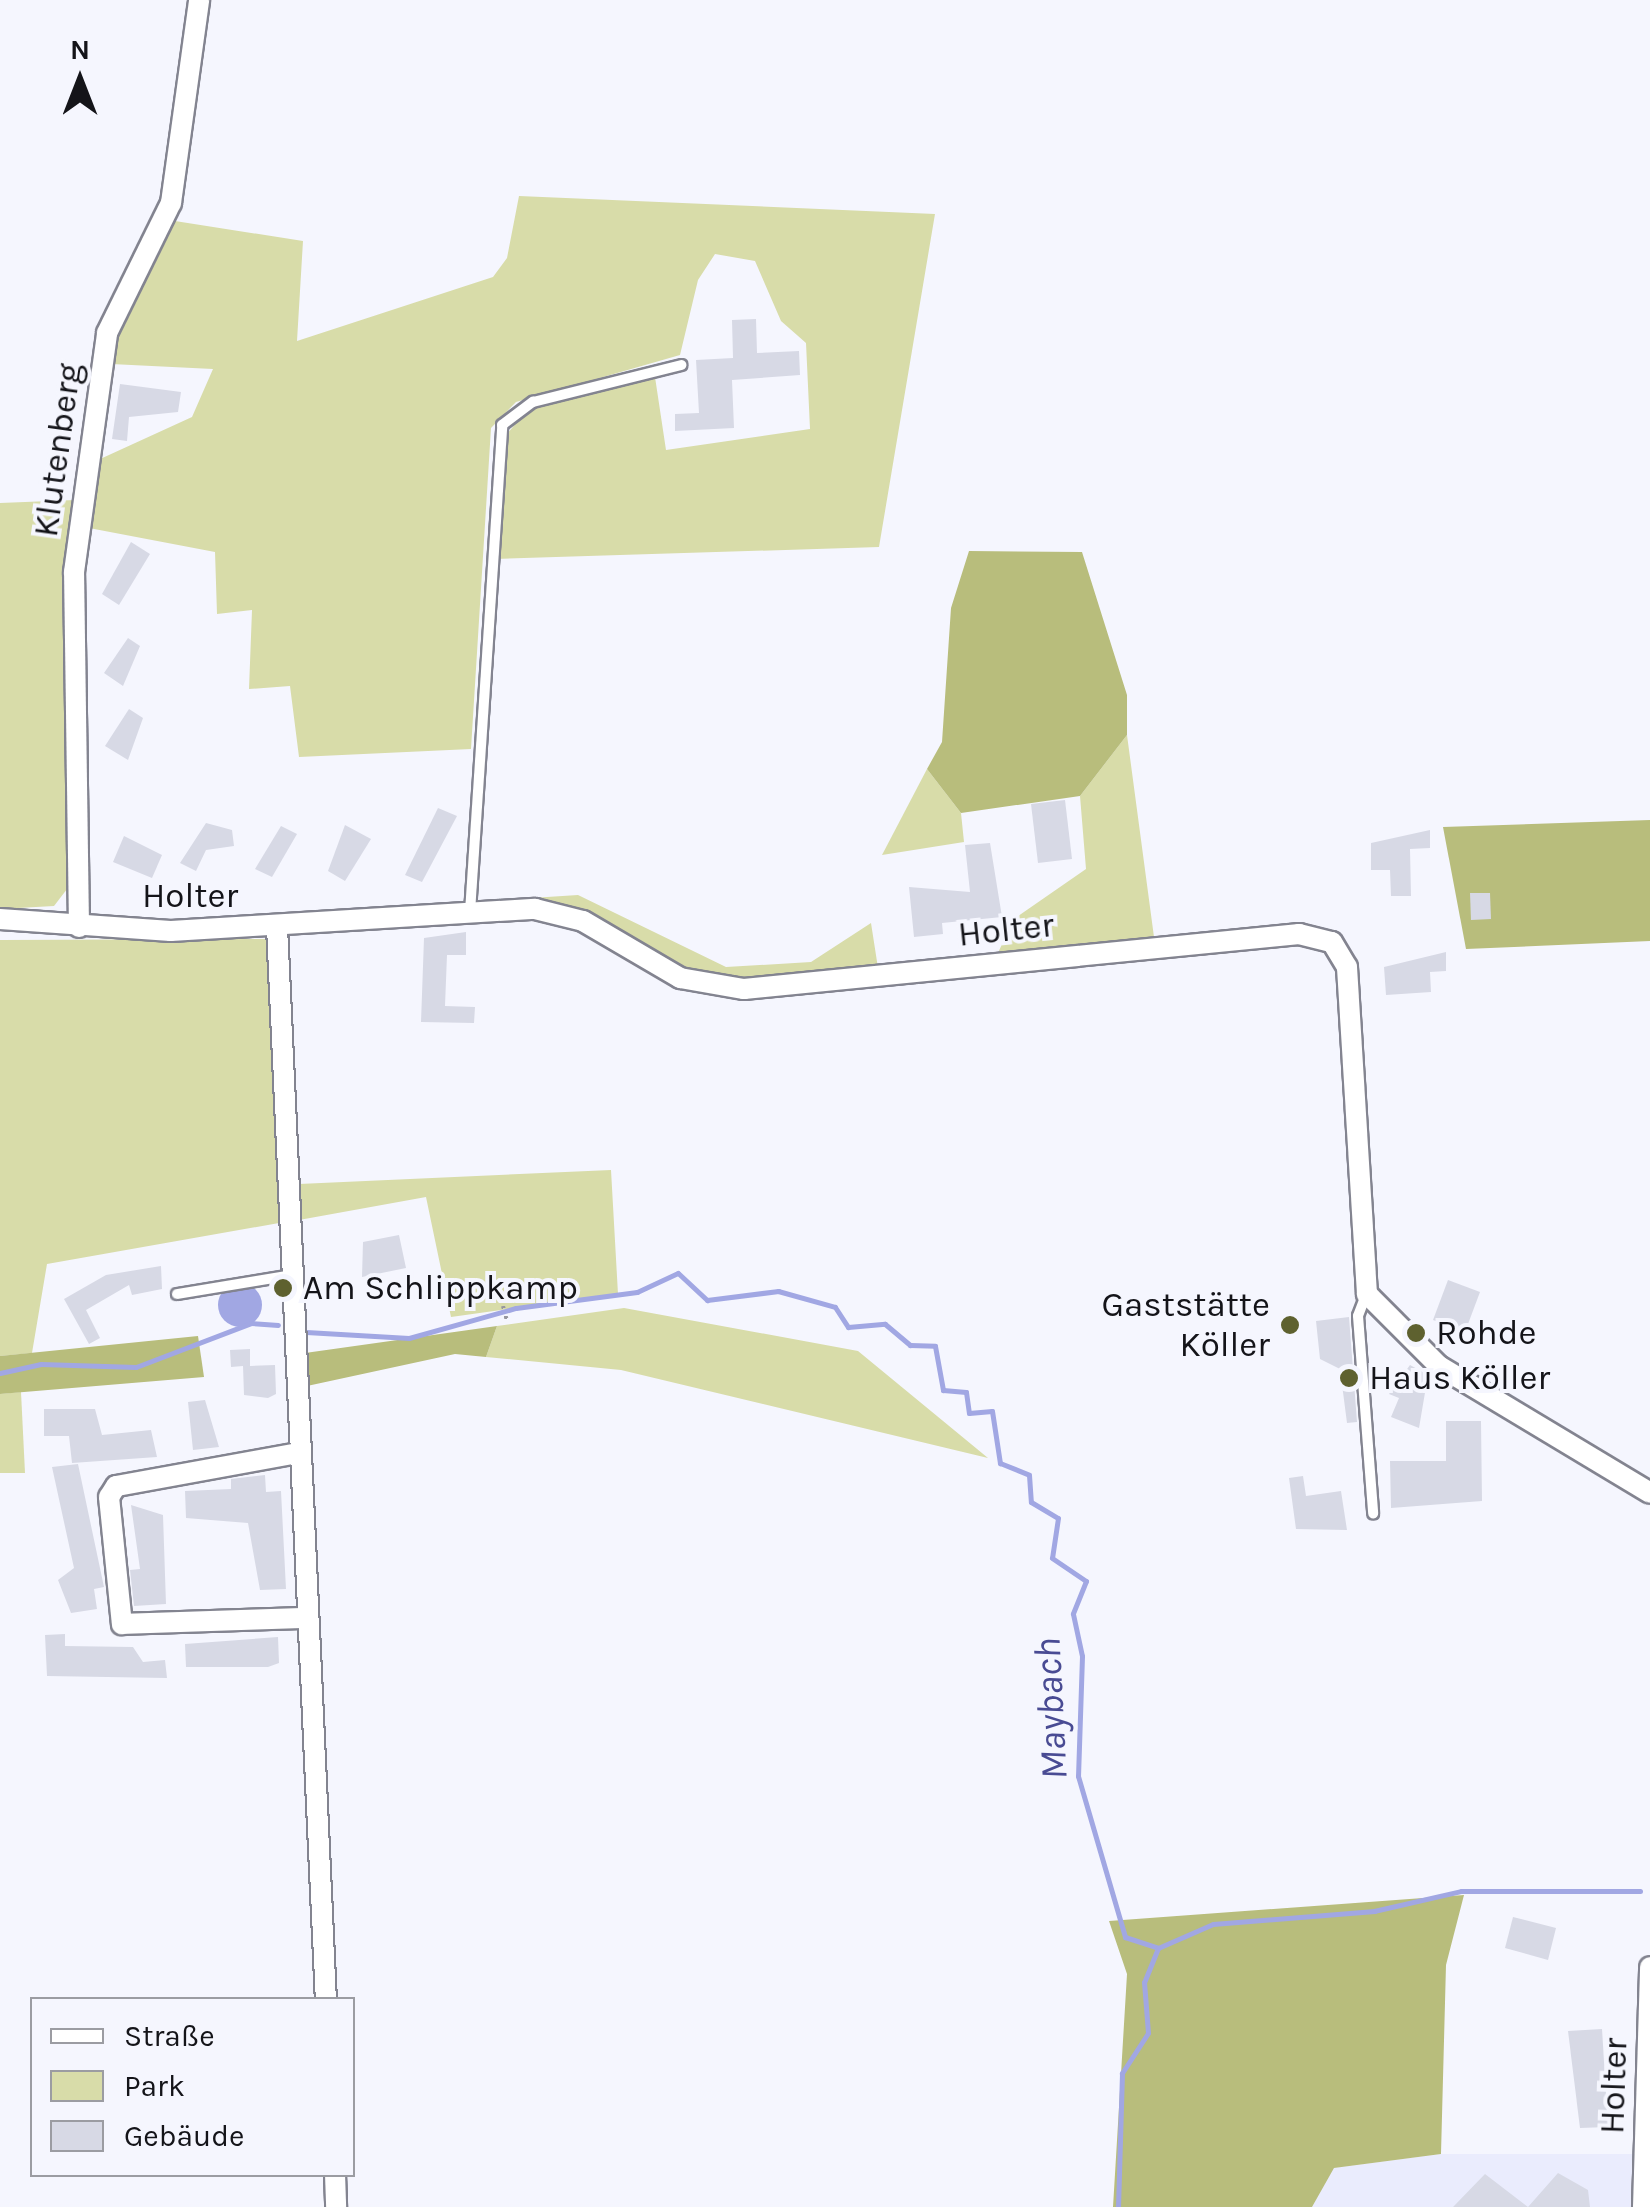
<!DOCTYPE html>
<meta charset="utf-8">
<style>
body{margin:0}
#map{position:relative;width:1650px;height:2207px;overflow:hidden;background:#f5f6fe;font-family:Karla,sans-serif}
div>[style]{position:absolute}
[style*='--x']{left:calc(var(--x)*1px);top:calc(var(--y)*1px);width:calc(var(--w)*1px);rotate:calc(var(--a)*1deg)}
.built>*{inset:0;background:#eaecfd}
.green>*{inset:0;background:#d8dca9}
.forest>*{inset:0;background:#b8bd7c}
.water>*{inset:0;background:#a1a7e3}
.round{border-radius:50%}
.stream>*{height:5px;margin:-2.5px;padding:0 2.5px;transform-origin:2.5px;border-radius:2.5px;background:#a1a7e3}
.building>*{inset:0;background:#d7d9e5}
.path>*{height:4px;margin-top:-2px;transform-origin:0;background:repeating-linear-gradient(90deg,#96969d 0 2.5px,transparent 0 10.5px)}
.roads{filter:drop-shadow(2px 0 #838490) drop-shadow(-2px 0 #838490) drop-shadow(0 2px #838490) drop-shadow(0 -2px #838490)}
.lane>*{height:10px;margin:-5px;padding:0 5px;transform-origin:5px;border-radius:5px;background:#fff}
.street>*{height:20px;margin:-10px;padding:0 10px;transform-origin:10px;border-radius:10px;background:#fff}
.dots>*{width:28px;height:28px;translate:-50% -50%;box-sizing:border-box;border:5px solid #f5f6fe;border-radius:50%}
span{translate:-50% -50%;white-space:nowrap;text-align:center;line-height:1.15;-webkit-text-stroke:8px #f5f6fe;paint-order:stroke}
.street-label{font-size:35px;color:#141419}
.poi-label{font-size:35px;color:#141419}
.left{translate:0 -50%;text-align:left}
.right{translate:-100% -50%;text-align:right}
.water-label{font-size:38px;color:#494b93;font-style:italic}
.legend{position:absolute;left:30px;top:1997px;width:325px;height:180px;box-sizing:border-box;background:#f5f6fe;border:2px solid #9b9ca2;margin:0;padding:12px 18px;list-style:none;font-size:30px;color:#141419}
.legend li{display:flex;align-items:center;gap:20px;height:50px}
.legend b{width:50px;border:2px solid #9b9ca2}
.north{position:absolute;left:30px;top:30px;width:100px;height:100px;-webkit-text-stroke:8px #f5f6fe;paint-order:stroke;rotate:0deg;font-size:28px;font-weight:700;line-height:40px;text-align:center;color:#141419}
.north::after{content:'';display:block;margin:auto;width:35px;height:45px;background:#141419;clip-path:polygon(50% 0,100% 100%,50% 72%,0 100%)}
</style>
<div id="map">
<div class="built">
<i style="clip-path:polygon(1441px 2154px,1634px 2154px,1634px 2207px,1312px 2207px,1333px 2168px)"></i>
</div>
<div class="green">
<i style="clip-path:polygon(519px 196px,935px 214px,879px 547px,495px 559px,501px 441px,528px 409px,655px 377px,666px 450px,810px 429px,806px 343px,781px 321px,755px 261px,715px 254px,698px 280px,680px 355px,516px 402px,491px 428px,471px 749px,299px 757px,290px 686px,249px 689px,252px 610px,217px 614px,215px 552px,89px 528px,98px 460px,192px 417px,213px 369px,111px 364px,119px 331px,175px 221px,303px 241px,297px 341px,493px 277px,507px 258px)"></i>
<i style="clip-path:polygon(75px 500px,74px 880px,54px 906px,0 909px,0 503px)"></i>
<i style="clip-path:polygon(1127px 735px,1154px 937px,996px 957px,1014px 919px,1086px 869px,1080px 796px)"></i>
<i style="clip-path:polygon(927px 769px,961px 813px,964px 842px,882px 855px)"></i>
<i style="clip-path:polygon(578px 895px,726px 967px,811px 962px,871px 923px,878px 968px,732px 983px,685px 974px,571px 907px,516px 899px)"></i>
<i style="clip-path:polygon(268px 939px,279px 1223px,47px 1264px,32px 1353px,0 1356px,0 940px)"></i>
<i style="clip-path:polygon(611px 1170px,618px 1294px,451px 1317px,426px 1197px,299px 1220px,299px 1184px)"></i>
<i style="clip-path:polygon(624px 1308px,858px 1351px,988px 1458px,621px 1370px,486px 1357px,497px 1326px)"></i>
<i style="clip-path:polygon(21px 1392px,25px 1473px,0 1473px,0 1394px)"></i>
</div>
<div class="forest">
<i style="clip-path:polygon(969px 551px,1082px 552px,1127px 695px,1127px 735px,1080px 796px,961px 813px,927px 769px,942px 742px,951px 608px)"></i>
<i style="clip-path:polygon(1650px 820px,1650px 941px,1466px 949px,1443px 827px)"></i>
<i style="clip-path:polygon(497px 1326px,486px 1357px,455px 1354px,307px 1386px,305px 1353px)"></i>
<i style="clip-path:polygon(198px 1336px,204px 1377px,0 1394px,0 1356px)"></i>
<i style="clip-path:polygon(1464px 1895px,1446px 1965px,1441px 2154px,1334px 2168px,1312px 2207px,1113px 2207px,1127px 1974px,1109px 1921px)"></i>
</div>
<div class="water">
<i class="round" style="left:218px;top:1283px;width:44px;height:44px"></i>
</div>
<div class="stream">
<i style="--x:306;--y:1332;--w:103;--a:3.3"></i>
<i style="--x:409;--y:1338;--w:111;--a:-15.7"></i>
<i style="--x:516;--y:1308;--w:122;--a:-7.5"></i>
<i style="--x:637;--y:1292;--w:45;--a:-24.9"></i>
<i style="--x:678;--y:1273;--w:40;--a:43"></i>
<i style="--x:707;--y:1300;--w:72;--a:-7.2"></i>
<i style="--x:778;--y:1291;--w:59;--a:15.7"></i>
<i style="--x:835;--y:1307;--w:24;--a:57"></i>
<i style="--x:848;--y:1327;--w:37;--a:-5"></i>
<i style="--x:885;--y:1324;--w:33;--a:40"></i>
<i style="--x:910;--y:1345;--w:25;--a:2"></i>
<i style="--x:935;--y:1346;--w:45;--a:79.7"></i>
<i style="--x:943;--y:1390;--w:23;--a:5"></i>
<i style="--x:966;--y:1392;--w:21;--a:82"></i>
<i style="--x:969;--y:1413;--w:23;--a:-5"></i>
<i style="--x:992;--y:1411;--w:53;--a:81.3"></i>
<i style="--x:1000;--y:1463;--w:31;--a:22"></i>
<i style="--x:1029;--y:1475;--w:27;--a:86"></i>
<i style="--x:1031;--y:1502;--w:31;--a:31"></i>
<i style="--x:1058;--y:1518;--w:40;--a:98.5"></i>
<i style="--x:1052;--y:1558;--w:41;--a:34.1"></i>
<i style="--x:1086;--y:1581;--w:35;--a:112"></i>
<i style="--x:1073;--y:1614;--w:43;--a:77.9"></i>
<i style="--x:1082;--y:1656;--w:120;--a:91.9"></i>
<i style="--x:1078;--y:1776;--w:168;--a:73.7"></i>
<i style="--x:1125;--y:1937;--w:35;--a:18"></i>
<i style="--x:1158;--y:1948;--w:37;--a:112"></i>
<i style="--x:1144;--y:1982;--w:51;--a:85.5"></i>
<i style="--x:1148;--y:2033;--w:48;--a:123"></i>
<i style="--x:1122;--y:2073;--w:134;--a:91.7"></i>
<i style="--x:0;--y:1373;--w:42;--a:-12.4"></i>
<i style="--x:41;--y:1364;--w:95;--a:1.8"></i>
<i style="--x:136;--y:1367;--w:123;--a:-20.9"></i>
<i style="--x:251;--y:1323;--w:27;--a:4"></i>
<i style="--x:1158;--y:1948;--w:60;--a:-23.6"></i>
<i style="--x:1213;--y:1924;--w:162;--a:-4.6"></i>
<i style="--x:1374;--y:1911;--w:89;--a:-12.9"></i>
<i style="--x:1461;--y:1891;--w:179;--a:0"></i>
</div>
<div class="building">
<i style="clip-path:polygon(756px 319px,757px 353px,799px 351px,800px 375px,732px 380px,734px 428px,675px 431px,675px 414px,699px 413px,696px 360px,733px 358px,732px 320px)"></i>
<i style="clip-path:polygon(120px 384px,181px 392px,178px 412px,129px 417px,127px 441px,112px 439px)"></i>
<i style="clip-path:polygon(131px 542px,150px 554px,119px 605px,102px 594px)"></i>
<i style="clip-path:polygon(128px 638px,140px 646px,123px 686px,104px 673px)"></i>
<i style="clip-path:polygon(129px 709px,143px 718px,128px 760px,105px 746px)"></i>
<i style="clip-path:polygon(1065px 800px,1072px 859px,1038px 863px,1031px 804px)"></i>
<i style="clip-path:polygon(438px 808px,457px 816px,422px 882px,405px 875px)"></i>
<i style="clip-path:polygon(206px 823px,232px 830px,234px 846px,206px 850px,196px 871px,180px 863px)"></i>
<i style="clip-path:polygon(345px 825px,371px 839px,345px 881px,328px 871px)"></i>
<i style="clip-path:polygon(281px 826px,297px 834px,272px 877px,255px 869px)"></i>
<i style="clip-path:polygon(1430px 830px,1430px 848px,1410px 849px,1411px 896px,1391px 896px,1390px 870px,1371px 870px,1371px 843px)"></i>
<i style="clip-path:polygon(124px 836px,162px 855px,152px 878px,113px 862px)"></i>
<i style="clip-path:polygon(990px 843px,1002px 917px,942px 923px,943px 934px,914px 937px,909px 887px,970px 892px,965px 845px)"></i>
<i style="clip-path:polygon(1470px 893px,1490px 893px,1491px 919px,1471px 920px)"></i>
<i style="clip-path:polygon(466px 932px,466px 955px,447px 955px,445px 1006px,475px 1007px,474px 1023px,421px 1022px,424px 938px)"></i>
<i style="clip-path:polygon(1446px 952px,1446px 971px,1430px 972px,1431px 992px,1386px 995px,1384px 967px)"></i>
<i style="clip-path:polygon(399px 1235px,406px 1268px,362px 1277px,363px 1242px)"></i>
<i style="clip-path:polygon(161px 1266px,162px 1289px,132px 1295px,129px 1285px,86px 1310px,100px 1338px,89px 1344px,64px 1299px,106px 1275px)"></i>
<i style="clip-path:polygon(1448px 1280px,1480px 1292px,1465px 1332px,1433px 1320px)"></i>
<i style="clip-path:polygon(1349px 1317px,1357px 1422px,1347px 1423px,1340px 1369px,1320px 1359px,1316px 1321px)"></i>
<i style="clip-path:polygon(250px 1349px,250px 1366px,275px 1365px,276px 1394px,268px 1398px,244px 1395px,243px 1366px,231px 1367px,230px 1350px)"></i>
<i style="clip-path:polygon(1410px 1365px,1428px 1375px,1419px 1428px,1391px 1417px,1399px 1398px,1389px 1394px)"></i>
<i style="clip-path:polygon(205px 1400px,219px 1447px,193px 1450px,188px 1402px)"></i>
<i style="clip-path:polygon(44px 1409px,95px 1409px,102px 1435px,151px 1430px,157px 1457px,72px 1463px,69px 1436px,44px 1436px)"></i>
<i style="clip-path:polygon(1446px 1421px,1481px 1421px,1482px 1501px,1391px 1508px,1390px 1461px,1446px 1461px)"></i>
<i style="clip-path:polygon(78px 1464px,104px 1587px,94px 1589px,97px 1609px,71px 1613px,58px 1580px,74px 1568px,52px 1467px)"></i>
<i style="clip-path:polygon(265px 1475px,266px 1492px,281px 1491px,286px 1589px,260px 1590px,248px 1523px,186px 1518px,185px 1491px,231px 1489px,231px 1479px)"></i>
<i style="clip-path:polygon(1303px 1476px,1306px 1496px,1341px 1491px,1347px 1530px,1296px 1529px,1289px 1478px)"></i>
<i style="clip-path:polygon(131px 1505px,163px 1515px,166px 1604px,134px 1606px,130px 1570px,140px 1569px)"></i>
<i style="clip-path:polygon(65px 1634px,65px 1646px,133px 1647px,143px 1662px,165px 1660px,167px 1678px,47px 1676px,45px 1635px)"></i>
<i style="clip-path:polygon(278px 1637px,279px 1663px,268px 1667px,186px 1667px,185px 1644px)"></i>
<i style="clip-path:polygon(1513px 1917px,1556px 1928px,1548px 1960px,1505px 1948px)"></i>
<i style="clip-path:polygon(1602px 2029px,1608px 2127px,1580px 2128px,1568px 2031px)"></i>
<i style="clip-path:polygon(1558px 2173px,1588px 2190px,1590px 2207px,1453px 2207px,1485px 2174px,1528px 2207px)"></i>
</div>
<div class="path">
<i style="--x:503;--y:1306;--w:16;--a:75"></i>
</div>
<div class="roads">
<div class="lane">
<i style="--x:470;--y:912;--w:488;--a:-86.2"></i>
<i style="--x:502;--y:425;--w:39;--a:-37"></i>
<i style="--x:533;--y:402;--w:153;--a:-14"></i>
<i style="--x:177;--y:1294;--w:117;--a:-9.4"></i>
<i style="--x:1366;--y:1295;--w:22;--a:111"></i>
<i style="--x:1358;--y:1316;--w:198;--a:85.6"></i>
</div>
<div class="street">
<i style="--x:0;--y:919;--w:171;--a:4"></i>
<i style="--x:171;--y:931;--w:365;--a:-3.5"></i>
<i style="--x:535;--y:909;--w:49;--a:14"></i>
<i style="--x:583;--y:921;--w:113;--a:30.4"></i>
<i style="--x:680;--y:978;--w:65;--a:9.8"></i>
<i style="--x:744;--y:989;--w:558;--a:-5.66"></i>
<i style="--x:1299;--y:934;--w:34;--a:14"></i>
<i style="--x:1332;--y:942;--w:29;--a:59"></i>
<i style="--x:1347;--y:967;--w:328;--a:86.5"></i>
<i style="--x:1367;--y:1294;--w:102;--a:45"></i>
<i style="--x:1439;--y:1366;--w:246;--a:31"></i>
<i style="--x:79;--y:927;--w:355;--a:-90.8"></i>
<i style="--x:74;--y:572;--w:241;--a:-82.1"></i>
<i style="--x:107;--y:333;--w:145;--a:-63.8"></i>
<i style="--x:171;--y:203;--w:205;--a:-82.1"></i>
<i style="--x:277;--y:927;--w:1074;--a:87.39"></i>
<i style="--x:298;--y:1453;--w:185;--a:169.7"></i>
<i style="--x:116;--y:1486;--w:13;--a:122"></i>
<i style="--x:109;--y:1497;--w:128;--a:84.2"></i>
<i style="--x:122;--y:1624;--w:185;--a:-1.9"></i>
<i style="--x:335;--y:2174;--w:33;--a:88"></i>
<i style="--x:1643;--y:2207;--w:240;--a:-88.3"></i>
</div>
</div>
<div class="dots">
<i style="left:283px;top:1288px;background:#5e612f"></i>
<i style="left:1290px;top:1325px;background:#5e612f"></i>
<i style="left:1416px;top:1333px;background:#5e612f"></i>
<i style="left:1349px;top:1378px;background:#5e612f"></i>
</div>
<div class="street-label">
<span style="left:58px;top:450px;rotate:-82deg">Klutenberg</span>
<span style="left:190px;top:896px">Holter</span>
<span style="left:1006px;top:930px;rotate:-6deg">Holter</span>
<span style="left:1614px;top:2086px;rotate:-88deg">Holter</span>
</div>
<div class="poi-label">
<span class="left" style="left:303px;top:1288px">Am Schlippkamp</span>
<span class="right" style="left:1270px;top:1325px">Gaststätte<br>Köller</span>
<span class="left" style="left:1436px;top:1333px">Rohde</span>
<span class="left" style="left:1369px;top:1378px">Haus Köller</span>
</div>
<div class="water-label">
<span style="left:1051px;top:1709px;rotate:-93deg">Maybach</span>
</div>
<ul class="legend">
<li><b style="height:12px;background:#fff"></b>Straße</li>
<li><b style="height:28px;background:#d8dca9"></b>Park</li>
<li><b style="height:28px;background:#d7d9e5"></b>Gebäude</li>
</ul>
<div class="north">N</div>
</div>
